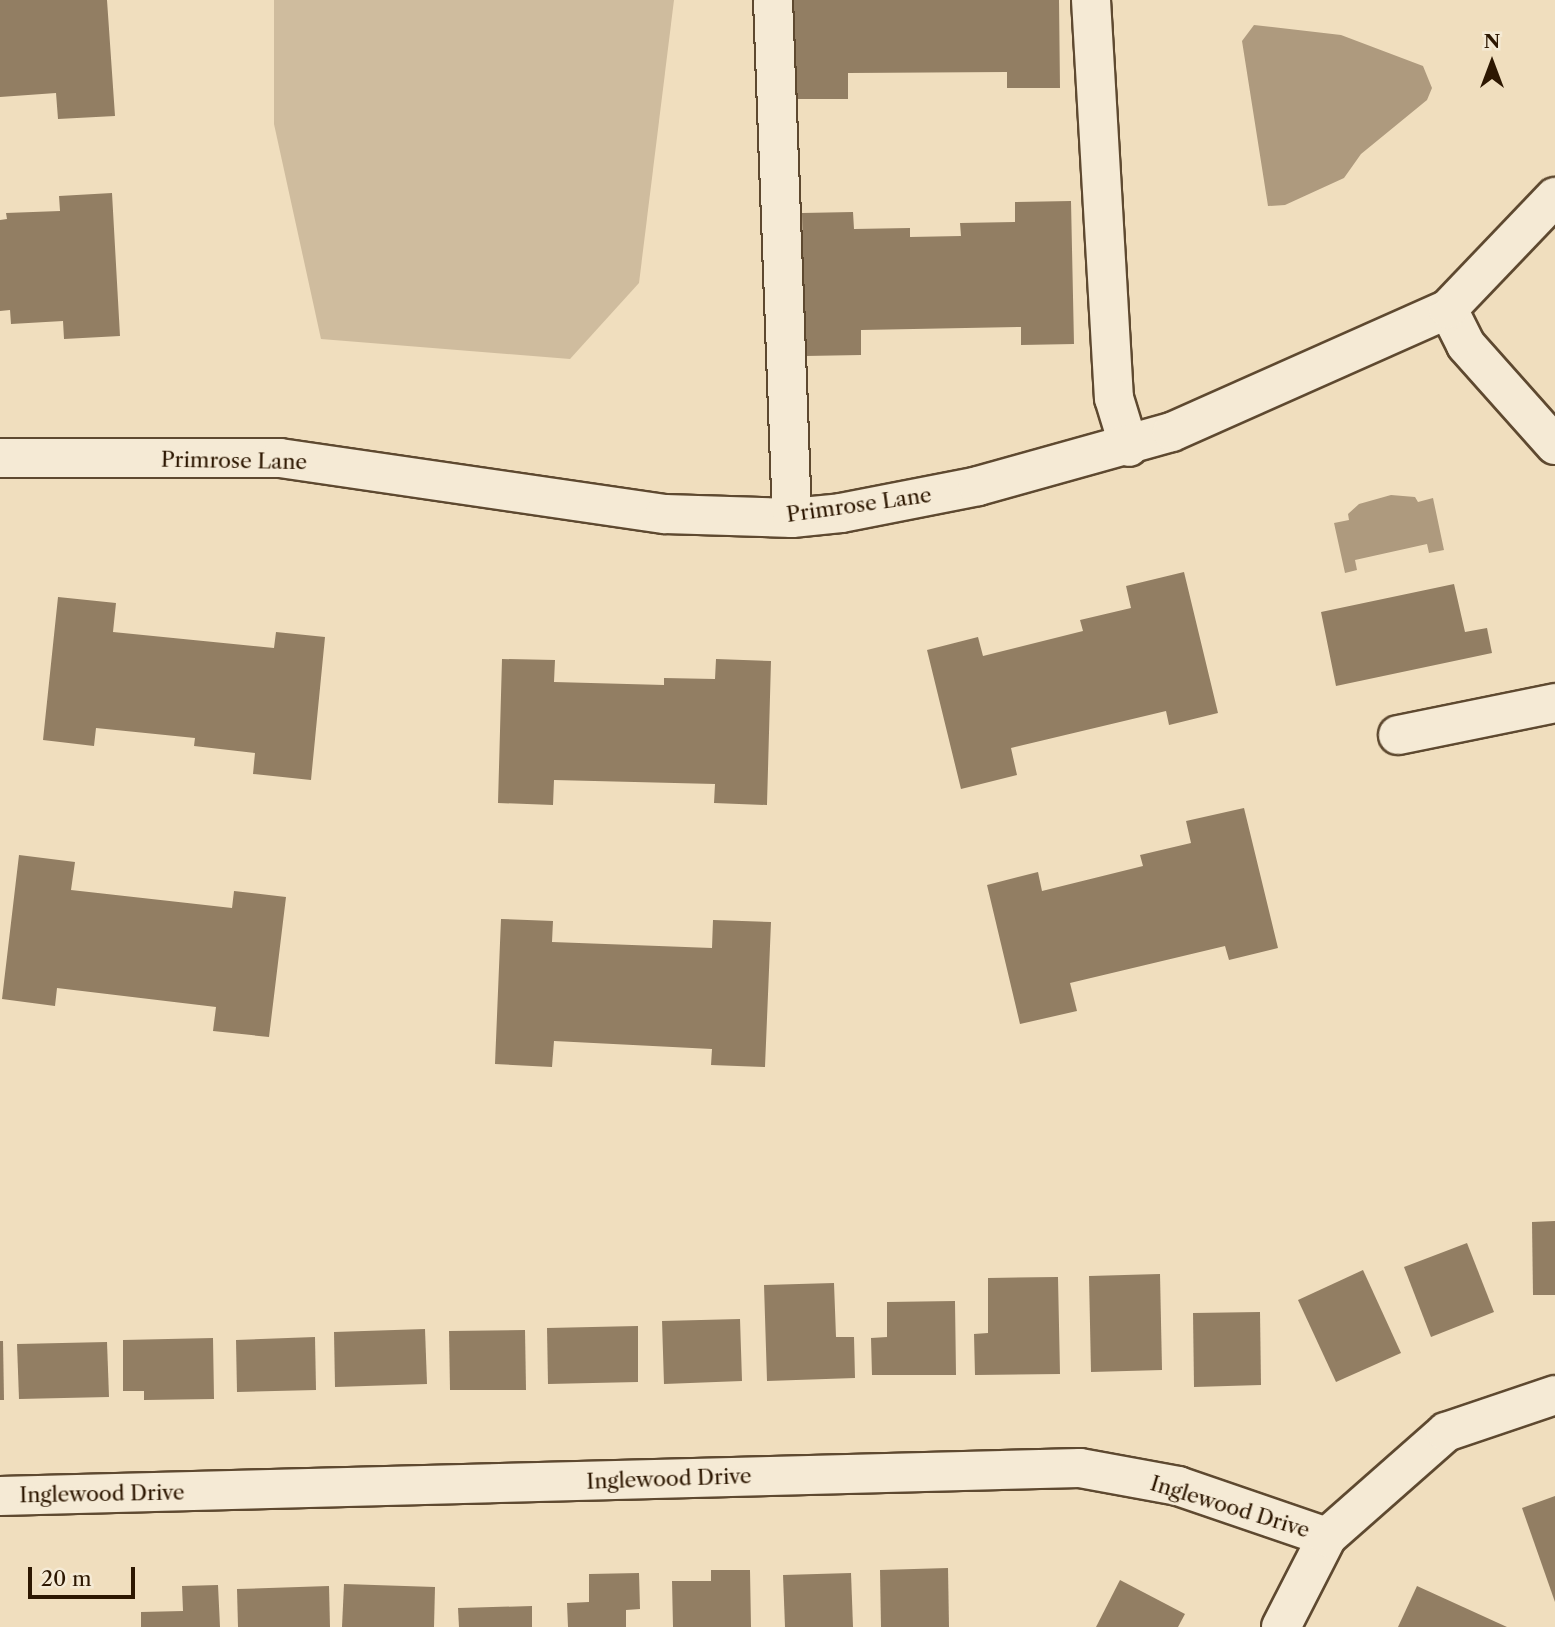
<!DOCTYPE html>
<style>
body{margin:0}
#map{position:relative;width:1555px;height:1627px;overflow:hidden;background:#f0debe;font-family:"Libre Caslon Text",serif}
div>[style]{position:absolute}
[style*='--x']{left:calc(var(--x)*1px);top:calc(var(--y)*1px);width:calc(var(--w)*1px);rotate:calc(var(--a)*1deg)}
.green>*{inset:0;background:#cfbc9e}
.water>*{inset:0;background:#ae9a7e}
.building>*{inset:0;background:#927e63}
.roads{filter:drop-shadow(2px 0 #5e4930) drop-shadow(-2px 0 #5e4930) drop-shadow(0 2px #5e4930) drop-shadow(0 -2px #5e4930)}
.minor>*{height:38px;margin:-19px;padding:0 19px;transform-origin:19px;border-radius:19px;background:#f5ead5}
span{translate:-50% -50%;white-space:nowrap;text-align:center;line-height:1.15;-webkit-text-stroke:5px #f5ead5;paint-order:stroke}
.street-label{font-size:21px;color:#2d1701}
.north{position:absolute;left:1457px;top:28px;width:70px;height:70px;-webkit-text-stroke:5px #f5ead5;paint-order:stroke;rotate:0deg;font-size:19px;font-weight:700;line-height:28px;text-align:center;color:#2d1701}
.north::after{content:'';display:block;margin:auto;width:24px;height:32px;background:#2d1701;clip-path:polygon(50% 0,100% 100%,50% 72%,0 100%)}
.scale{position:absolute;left:28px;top:1567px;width:107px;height:32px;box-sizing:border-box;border:4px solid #2d1701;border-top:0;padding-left:9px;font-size:21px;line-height:24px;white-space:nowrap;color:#2d1701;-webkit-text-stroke:5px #f5ead5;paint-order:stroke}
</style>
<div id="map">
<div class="green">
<i style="clip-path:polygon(274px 0,674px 0,639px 283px,570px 359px,321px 339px,274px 124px)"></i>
</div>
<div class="water">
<i style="clip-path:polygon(1254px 25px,1341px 35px,1423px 66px,1432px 88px,1427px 100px,1361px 154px,1344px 178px,1285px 205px,1268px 206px,1242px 41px)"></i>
<i style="clip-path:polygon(1391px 495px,1415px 497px,1418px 502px,1433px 498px,1444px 550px,1429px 553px,1427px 544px,1355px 560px,1357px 570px,1345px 573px,1334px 523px,1349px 520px,1348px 514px,1359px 504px)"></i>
</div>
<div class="building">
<i style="clip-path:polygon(0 0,107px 0,115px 116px,58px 119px,56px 93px,0 97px)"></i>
<i style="clip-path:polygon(790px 0,1059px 0,1060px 88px,1007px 88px,1007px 72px,848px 73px,848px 99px,791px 99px)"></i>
<i style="clip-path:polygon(112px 193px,120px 336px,64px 339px,63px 321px,11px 324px,10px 310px,0 311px,0 220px,7px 219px,6px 213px,60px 211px,59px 196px)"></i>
<i style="clip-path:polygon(1071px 201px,1074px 344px,1021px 345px,1021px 327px,861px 330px,861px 355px,805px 356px,802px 213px,853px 212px,854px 229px,910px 228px,910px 237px,961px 236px,960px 223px,1015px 222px,1015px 202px)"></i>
<i style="clip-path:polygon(1184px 572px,1218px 713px,1169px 725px,1166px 711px,1011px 748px,1017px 775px,961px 789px,927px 650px,978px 637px,983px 656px,1083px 631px,1080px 620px,1131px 608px,1126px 586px)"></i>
<i style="clip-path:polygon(1454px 584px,1465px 632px,1487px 628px,1492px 653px,1336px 686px,1321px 612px)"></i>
<i style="clip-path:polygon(58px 597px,116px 603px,113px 632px,274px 648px,276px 632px,325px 637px,311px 780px,253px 774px,255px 753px,194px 746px,195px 738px,96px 728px,94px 746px,43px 740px)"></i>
<i style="clip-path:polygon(502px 659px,555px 660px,554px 682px,664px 685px,664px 678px,715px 679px,716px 659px,771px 661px,767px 805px,714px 803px,715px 784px,554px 780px,553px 805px,498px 803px)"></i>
<i style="clip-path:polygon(1244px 808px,1278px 948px,1229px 960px,1225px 946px,1070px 983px,1077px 1011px,1020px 1024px,987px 885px,1038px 872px,1042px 891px,1143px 866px,1140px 855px,1191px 843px,1186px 821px)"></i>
<i style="clip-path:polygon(19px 855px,75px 862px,71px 890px,232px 908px,234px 891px,286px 897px,269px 1037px,213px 1031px,216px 1007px,57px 988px,55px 1006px,2px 999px)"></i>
<i style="clip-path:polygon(501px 919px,553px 921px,552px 942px,712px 948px,713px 920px,771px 922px,765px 1067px,711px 1065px,712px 1049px,554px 1041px,552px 1067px,495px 1064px)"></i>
<i style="clip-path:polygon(1555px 1221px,1555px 1295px,1533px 1295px,1532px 1222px)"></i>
<i style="clip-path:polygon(1467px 1243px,1494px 1312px,1431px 1337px,1404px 1267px)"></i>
<i style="clip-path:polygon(1363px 1270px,1401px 1353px,1336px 1382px,1298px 1300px)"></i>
<i style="clip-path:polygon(1160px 1274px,1162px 1370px,1091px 1372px,1089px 1276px)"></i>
<i style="clip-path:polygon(1058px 1277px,1060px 1374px,975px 1375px,974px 1334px,988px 1333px,988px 1278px)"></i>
<i style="clip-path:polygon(834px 1283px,836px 1337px,854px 1337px,855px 1378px,767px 1381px,764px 1285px)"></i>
<i style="clip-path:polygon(955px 1301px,956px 1375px,872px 1375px,871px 1338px,887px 1337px,887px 1302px)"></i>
<i style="clip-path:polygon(1260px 1312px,1261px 1385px,1194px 1387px,1193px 1313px)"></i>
<i style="clip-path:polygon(740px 1319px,742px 1381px,664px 1384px,662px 1321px)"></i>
<i style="clip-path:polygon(638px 1326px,638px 1382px,548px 1384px,547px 1328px)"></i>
<i style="clip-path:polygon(425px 1329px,427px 1384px,335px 1387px,334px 1332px)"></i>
<i style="clip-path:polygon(525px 1330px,526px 1390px,450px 1390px,449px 1331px)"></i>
<i style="clip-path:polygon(315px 1337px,316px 1390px,237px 1392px,236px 1340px)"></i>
<i style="clip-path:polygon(213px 1338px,214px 1399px,144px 1400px,144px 1391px,123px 1391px,123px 1340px)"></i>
<i style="clip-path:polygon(0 1341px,3px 1341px,4px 1400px,0 1400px)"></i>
<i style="clip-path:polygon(107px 1342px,109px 1397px,19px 1399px,17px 1344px)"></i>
<i style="clip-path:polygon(1555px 1496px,1555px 1602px,1522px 1508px)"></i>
<i style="clip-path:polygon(948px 1568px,949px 1627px,881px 1627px,880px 1570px)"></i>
<i style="clip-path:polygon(711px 1570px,750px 1570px,751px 1627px,673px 1627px,672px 1581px,711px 1581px)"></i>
<i style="clip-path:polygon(639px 1573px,640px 1609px,626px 1610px,626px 1627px,568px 1627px,567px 1603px,589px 1602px,589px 1574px)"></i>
<i style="clip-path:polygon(851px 1573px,853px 1627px,785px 1627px,783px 1575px)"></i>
<i style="clip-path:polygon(1120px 1580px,1185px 1614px,1178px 1627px,1096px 1627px)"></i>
<i style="clip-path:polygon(344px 1584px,435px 1587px,434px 1627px,342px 1627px)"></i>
<i style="clip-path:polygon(218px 1585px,220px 1627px,141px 1627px,141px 1612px,183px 1611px,182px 1586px)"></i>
<i style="clip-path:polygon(329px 1586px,330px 1627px,238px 1627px,237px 1589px)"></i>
<i style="clip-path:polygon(1417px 1586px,1507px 1627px,1398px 1627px)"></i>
<i style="clip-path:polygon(532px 1606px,532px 1627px,459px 1627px,458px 1608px)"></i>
</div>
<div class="roads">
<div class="minor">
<i style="--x:773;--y:0;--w:518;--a:87.9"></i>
<i style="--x:1091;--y:0;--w:399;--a:86.7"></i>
<i style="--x:1114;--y:398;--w:51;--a:73"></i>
<i style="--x:1448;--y:309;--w:40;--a:63.4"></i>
<i style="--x:1466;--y:345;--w:134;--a:48.3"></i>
<i style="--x:0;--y:458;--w:280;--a:0"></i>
<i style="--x:280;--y:458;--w:389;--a:8.3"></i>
<i style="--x:665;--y:514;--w:127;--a:1.8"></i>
<i style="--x:792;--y:518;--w:49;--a:-5.8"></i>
<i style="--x:841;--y:513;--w:140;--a:-11.1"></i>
<i style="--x:978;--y:486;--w:201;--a:-15.6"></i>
<i style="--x:1172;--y:432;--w:302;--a:-24"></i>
<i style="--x:1448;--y:309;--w:155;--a:-46.3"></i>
<i style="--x:1398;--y:735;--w:160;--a:-11.5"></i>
<i style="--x:0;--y:1496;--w:1080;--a:-1.49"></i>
<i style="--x:1080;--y:1468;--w:100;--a:10.4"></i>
<i style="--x:1178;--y:1486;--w:157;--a:18.9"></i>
<i style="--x:1281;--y:1627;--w:101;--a:-62.9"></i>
<i style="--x:1327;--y:1537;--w:159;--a:-41.4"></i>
<i style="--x:1446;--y:1432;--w:115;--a:-18.7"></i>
</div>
</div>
<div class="street-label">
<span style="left:234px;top:461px;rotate:1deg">Primrose Lane</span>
<span style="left:859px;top:505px;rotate:-8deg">Primrose Lane</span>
<span style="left:669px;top:1479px;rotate:-2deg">Inglewood Drive</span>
<span style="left:102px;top:1494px;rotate:-1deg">Inglewood Drive</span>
<span style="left:1230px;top:1507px;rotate:17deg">Inglewood Drive</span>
</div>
<div class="north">N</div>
<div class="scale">20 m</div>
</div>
